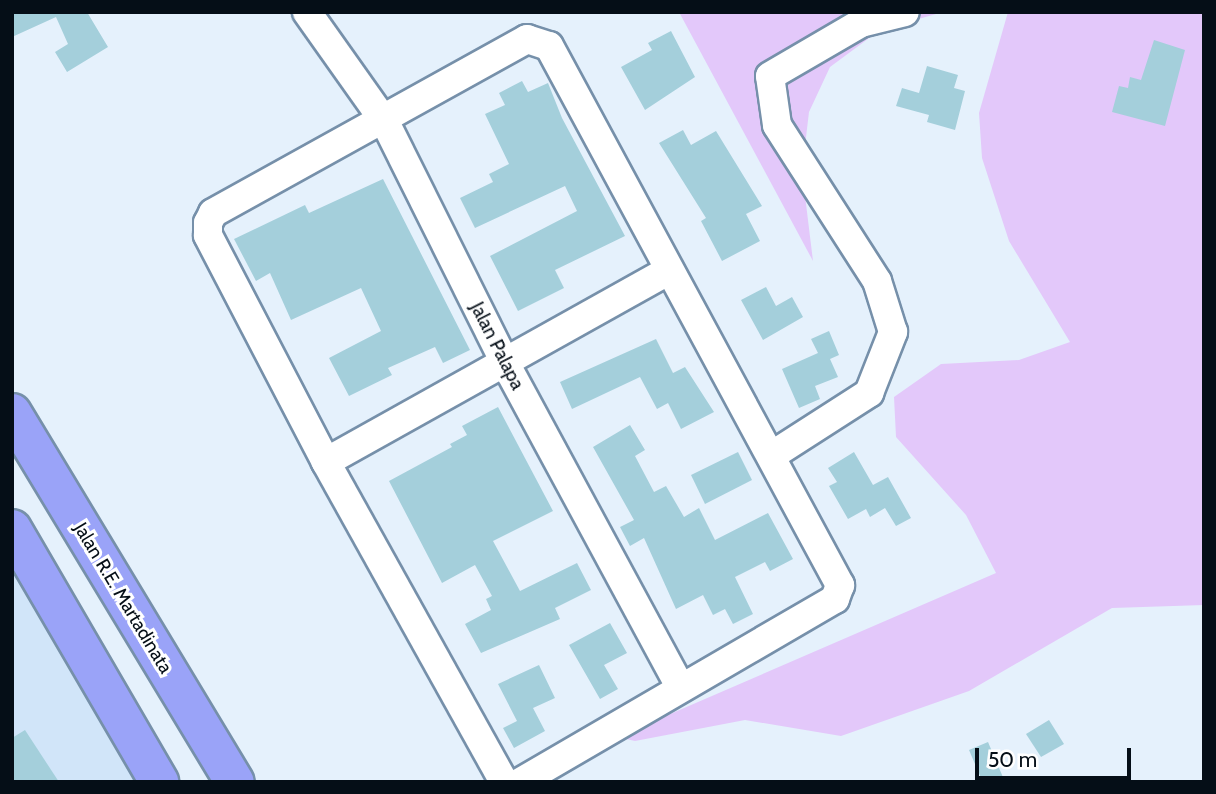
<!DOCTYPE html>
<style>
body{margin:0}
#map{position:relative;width:1216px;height:794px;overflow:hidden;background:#e5f1fc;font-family:Cabin,sans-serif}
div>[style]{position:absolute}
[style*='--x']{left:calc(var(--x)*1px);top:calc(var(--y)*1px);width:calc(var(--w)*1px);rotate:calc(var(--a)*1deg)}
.built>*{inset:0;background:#d1e5f9}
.green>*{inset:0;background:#e3c8fa}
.building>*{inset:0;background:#a4cfdb}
.roads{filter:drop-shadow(2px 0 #7690aa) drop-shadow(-2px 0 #7690aa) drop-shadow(0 2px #7690aa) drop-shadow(0 -2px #7690aa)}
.minor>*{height:28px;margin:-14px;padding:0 14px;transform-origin:14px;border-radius:14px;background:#fff}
.highway>*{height:38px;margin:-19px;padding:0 19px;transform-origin:19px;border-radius:19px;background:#9aa3f8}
span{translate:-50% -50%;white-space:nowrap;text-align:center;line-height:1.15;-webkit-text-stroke:6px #fff;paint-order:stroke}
.street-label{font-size:19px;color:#050e17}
.frame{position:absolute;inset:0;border:14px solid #050e17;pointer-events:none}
.scale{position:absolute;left:975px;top:748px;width:156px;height:32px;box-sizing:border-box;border:4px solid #050e17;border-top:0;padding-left:9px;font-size:21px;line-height:24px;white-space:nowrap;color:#050e17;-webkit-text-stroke:5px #fff;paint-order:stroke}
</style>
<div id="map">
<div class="built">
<i style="clip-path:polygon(12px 562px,144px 782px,12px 782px)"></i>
</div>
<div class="green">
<i style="clip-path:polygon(679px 12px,943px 12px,880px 30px,830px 67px,809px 112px,802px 171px,813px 261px)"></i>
<i style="clip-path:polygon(1008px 12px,1204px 12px,1204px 605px,1112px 608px,969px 691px,841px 736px,745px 720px,635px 741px,617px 737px,996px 573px,966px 515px,896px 437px,894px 397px,941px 364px,1019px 360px,1070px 342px,1009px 241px,982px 158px,979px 113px)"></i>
</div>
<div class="building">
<i style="clip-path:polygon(12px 12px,87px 12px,108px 47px,67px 72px,55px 52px,68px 44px,56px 17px,12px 37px)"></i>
<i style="clip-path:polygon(671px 31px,695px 77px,645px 110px,621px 67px,652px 50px,648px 43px)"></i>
<i style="clip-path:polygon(1154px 40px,1185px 50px,1165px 126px,1112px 112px,1119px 86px,1128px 88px,1130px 77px,1141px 80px)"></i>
<i style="clip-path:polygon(927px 66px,958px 75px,954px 88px,965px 91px,955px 130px,927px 122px,929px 115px,896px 106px,902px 88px,919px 93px)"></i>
<i style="clip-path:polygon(522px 81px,528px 92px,548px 83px,562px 118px,625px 236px,555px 270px,564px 288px,518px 311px,490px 256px,577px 211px,565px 186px,475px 228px,460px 198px,493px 182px,489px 174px,509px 164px,485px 114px,505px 105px,499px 93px)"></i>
<i style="clip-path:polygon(683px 130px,691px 145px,716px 131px,762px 206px,746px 214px,760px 241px,722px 261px,701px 221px,706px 218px,659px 143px)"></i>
<i style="clip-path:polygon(383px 179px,470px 350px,443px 363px,435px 347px,388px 368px,392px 375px,349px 396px,329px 358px,381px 331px,361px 288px,291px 320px,270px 273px,256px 281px,234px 239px,305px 205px,309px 213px)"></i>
<i style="clip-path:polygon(766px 287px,776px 306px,792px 297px,803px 317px,763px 340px,741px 300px)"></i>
<i style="clip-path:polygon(829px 331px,839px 355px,830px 359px,838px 377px,815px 386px,820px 399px,799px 408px,782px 369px,818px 353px,811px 339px)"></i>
<i style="clip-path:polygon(656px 339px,673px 373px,685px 367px,714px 412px,681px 429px,668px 403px,657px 409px,640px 377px,572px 409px,560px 382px)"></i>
<i style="clip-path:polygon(498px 407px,553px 511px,493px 541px,520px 591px,577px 563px,591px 590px,555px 608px,560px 619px,481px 653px,465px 624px,491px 610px,486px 599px,492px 596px,475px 565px,442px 583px,389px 481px,452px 447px,450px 444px,467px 435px,462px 426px)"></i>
<i style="clip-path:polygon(630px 425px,645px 450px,635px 456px,654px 492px,666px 486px,684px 517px,699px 508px,715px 540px,768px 513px,793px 559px,770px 571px,765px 562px,735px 577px,753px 614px,733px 624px,725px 609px,713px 615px,703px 595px,676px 609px,644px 538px,630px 546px,620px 527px,634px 520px,593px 447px)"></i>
<i style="clip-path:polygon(738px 452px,752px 480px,705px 504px,691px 475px)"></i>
<i style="clip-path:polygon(854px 452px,873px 485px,888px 477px,911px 518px,896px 526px,885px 508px,870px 517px,866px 509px,848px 519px,829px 486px,837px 482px,828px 468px)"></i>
<i style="clip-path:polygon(610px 623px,627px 653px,604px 665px,618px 689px,600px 699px,569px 645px)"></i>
<i style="clip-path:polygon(539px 665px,555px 698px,533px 708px,545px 731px,514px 748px,503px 728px,517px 721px,498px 684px)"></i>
<i style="clip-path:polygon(1049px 720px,1064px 744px,1041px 757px,1026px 734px)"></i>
<i style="clip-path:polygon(25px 730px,59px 782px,12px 782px,12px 738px)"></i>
<i style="clip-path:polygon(988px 742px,1005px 782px,981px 778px,969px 750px)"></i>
</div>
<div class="roads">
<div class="minor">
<i style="--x:307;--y:12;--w:135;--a:54.7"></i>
<i style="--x:385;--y:122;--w:267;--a:63.5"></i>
<i style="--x:504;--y:361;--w:370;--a:61.6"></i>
<i style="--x:771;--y:456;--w:117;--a:-32.7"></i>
<i style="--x:869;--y:393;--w:66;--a:-68.5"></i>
<i style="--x:893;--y:332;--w:53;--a:-107.4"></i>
<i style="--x:877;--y:281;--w:185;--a:-122.7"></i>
<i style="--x:777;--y:125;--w:49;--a:-98.1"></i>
<i style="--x:770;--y:76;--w:105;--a:-30.2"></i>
<i style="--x:861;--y:23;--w:45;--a:-14"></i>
<i style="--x:326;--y:462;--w:392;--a:-29.2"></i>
<i style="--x:504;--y:782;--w:366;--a:-119.1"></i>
<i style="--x:326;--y:462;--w:256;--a:-117.5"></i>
<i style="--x:208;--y:235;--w:12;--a:-90"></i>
<i style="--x:208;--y:223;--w:11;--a:-63"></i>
<i style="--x:213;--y:213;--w:359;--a:-29"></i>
<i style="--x:527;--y:39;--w:23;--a:18"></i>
<i style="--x:549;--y:46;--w:613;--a:61.64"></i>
<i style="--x:840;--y:585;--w:15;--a:110"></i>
<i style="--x:835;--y:599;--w:364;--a:149.8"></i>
</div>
<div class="highway">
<i style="--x:12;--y:413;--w:431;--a:58.9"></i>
<i style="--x:12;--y:529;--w:293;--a:59.8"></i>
</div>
</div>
<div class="street-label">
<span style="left:497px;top:346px;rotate:63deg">Jalan Palapa</span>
<span style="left:123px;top:598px;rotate:59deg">Jalan R.E. Martadinata</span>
</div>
<div class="frame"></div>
<div class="scale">50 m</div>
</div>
